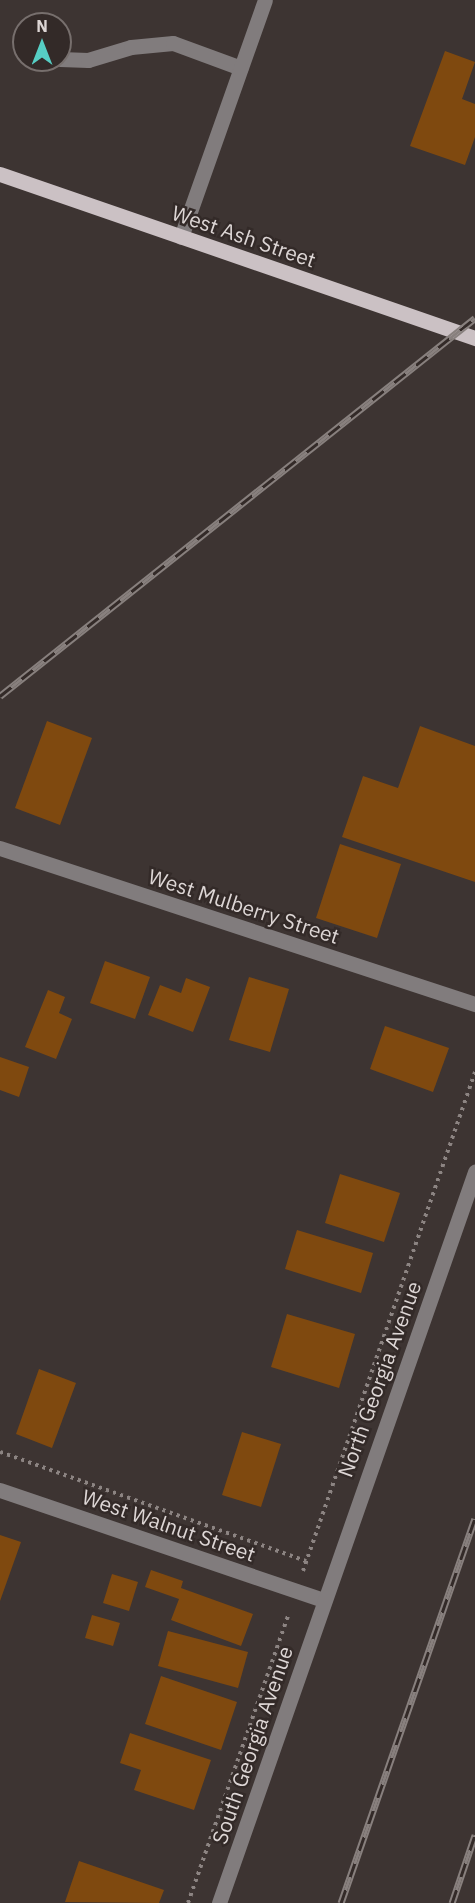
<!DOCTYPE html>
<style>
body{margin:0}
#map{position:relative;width:475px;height:1903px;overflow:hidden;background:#3d3432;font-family:"IBM Plex Sans",sans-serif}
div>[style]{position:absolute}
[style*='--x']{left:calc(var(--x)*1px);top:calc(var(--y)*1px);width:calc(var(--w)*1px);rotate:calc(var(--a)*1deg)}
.building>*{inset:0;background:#7f490f}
.path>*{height:4px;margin-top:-2px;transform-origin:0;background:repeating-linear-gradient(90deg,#8c8482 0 3px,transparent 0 7.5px)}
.minor>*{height:15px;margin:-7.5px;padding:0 7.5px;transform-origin:7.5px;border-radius:7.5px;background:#817c7d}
.major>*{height:15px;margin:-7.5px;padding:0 7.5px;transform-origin:7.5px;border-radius:7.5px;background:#cbc1c4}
.rail>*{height:7px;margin-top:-3.5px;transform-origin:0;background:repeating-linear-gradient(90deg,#332a28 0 14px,#88807e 0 28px);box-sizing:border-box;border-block:2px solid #88807e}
span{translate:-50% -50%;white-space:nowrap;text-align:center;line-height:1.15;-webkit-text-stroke:5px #332a28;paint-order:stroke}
.street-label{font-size:21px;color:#ddd6d5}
.north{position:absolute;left:12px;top:12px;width:60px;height:60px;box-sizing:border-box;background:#332a28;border:2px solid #776f6d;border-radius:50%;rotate:0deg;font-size:16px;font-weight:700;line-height:24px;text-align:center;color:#ddd6d5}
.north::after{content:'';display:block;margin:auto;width:21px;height:27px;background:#56cec4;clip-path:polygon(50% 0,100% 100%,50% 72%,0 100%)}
</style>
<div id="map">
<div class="building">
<i style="clip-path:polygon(445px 51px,475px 62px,462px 99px,475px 104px,475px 137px,465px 165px,410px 146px)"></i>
<i style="clip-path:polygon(47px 721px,92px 738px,60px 825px,15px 808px)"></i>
<i style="clip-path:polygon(420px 726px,475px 746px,475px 882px,342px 837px,363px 776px,398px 788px)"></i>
<i style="clip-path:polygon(340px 844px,401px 864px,377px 938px,316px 918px)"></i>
<i style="clip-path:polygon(105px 961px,150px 977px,135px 1019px,90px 1003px)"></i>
<i style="clip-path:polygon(249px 977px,289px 989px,270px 1052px,229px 1040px)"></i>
<i style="clip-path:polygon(186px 978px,210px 987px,193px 1032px,148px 1015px,160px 985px,181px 993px)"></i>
<i style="clip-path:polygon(48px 990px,65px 997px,59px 1013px,72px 1019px,56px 1059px,25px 1047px)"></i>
<i style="clip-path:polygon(385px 1026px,449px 1048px,433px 1092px,370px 1069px)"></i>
<i style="clip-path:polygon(0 1057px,29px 1067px,19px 1097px,0 1090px)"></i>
<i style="clip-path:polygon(340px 1174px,400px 1193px,384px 1242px,325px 1223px)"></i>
<i style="clip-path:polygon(297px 1230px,373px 1253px,361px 1293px,285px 1269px)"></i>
<i style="clip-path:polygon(287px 1314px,355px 1334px,339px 1388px,271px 1367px)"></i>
<i style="clip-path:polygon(39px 1369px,76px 1383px,52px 1448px,16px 1434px)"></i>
<i style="clip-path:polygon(242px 1432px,281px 1444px,261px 1507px,222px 1495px)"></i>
<i style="clip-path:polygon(0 1535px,21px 1542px,0 1601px)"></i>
<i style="clip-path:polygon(151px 1570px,183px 1581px,181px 1588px,253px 1614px,241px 1646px,171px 1620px,179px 1599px,145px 1587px)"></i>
<i style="clip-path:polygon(112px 1574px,138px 1582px,129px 1611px,103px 1603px)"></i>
<i style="clip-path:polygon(92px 1615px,120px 1623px,113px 1646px,85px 1638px)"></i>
<i style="clip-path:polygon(168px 1631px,248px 1652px,238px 1688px,158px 1666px)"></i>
<i style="clip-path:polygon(161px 1676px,237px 1702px,221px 1750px,145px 1724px)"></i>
<i style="clip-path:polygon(130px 1733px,211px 1760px,194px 1810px,134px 1790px,141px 1770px,120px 1763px)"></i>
<i style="clip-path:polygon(79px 1861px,164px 1890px,159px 1903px,65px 1902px)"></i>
</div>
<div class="path">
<i style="--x:0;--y:1452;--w:325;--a:19.6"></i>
<i style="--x:303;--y:1571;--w:528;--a:-70.98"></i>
<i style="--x:188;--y:1903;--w:307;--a:-70.8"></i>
</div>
<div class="minor">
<i style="--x:60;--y:59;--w:28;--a:2"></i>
<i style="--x:88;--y:60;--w:45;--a:-16.8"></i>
<i style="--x:131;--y:47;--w:42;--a:-5.4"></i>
<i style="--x:173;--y:43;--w:72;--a:20.2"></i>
<i style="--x:181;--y:237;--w:251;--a:-70.5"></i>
<i style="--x:0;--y:848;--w:500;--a:18.2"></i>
<i style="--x:0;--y:1490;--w:342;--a:18.8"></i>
<i style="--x:219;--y:1903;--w:775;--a:-70.7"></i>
</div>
<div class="major">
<i style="--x:0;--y:174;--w:503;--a:19.05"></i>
</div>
<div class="rail">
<i style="--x:0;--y:696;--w:607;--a:-38.51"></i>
<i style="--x:341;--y:1903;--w:407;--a:-70.8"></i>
<i style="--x:452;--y:1903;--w:72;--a:-71.3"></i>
</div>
<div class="street-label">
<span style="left:244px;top:236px;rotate:19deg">West Ash Street</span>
<span style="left:244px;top:906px;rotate:18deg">West Mulberry Street</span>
<span style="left:379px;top:1379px;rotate:-70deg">North Georgia Avenue</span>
<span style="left:169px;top:1525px;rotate:19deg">West Walnut Street</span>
<span style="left:252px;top:1745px;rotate:-71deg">South Georgia Avenue</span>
</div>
<div class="north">N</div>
</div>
